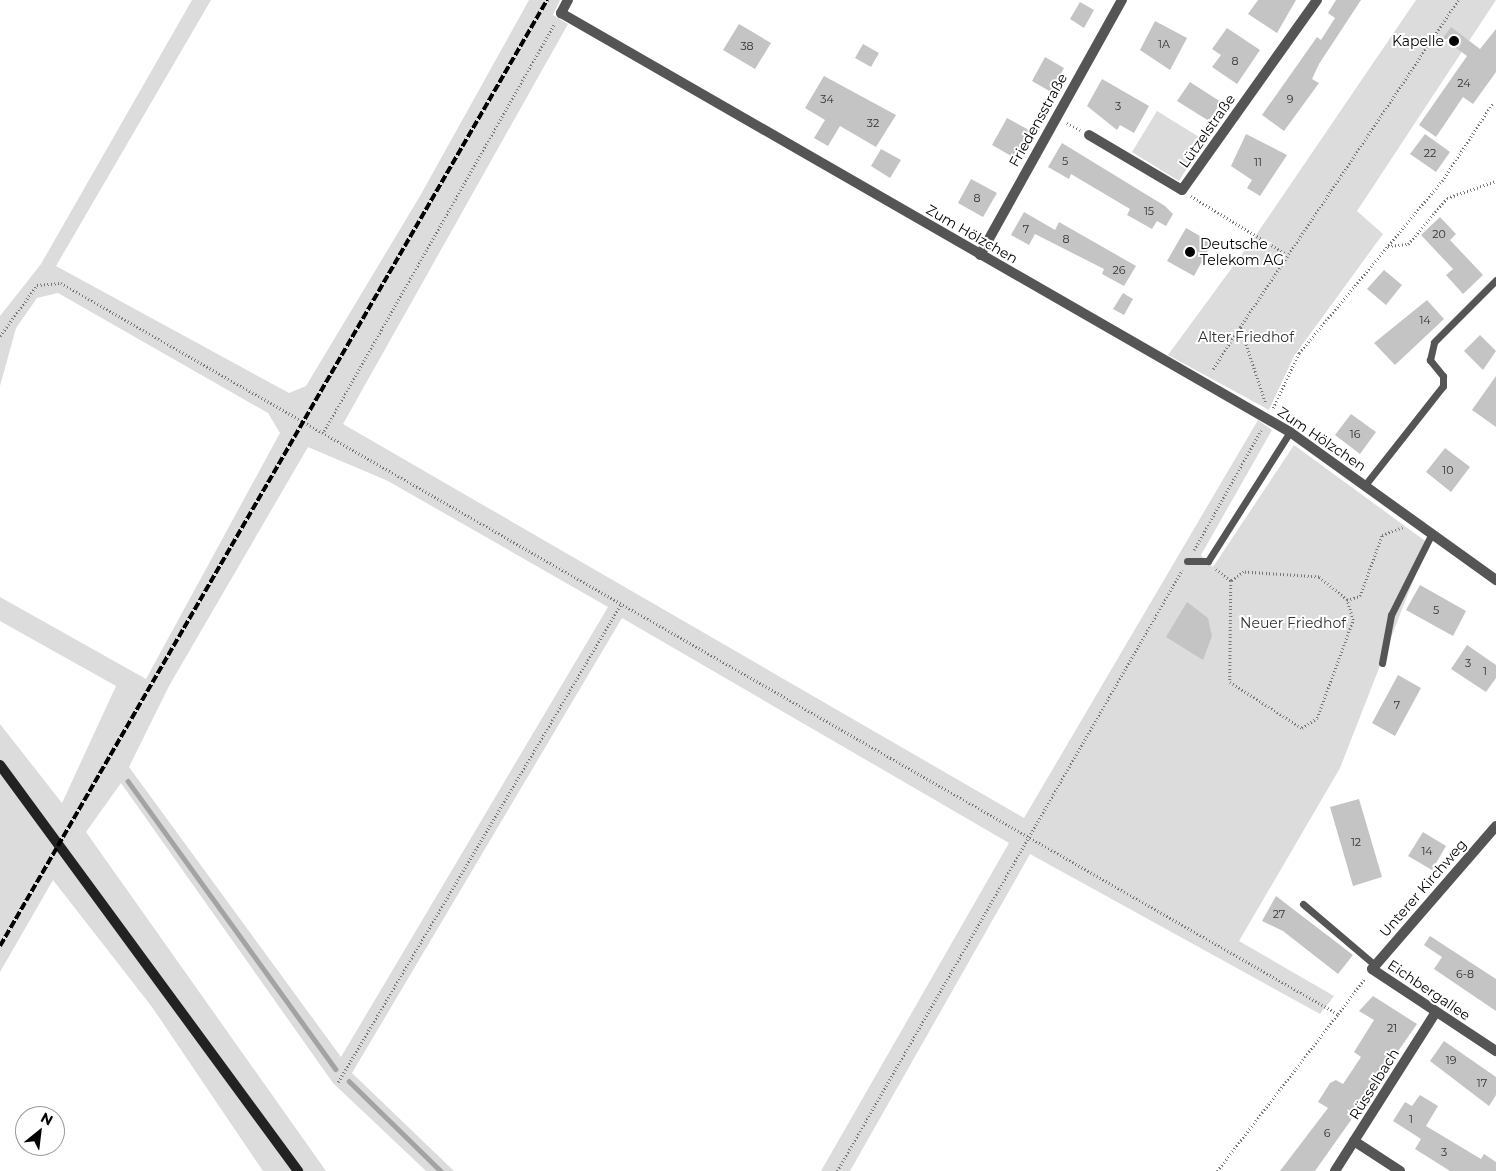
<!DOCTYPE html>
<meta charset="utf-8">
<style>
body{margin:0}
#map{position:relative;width:1496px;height:1171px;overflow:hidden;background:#fff;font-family:Montserrat,sans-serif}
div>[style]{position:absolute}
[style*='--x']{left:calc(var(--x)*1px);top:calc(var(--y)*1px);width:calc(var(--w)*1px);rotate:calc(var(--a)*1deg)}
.green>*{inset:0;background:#dcdcdc}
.stream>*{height:4.5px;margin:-2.25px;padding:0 2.25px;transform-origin:2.25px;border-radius:2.25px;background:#a3a3a3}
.building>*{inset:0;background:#c4c4c4}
.path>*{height:2.5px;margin-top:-1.25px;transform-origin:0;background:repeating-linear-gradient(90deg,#777 0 1px,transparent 0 3.5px)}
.service>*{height:7px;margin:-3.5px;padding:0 3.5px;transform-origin:3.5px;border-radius:3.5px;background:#555}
.minor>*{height:10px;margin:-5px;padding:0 5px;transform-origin:5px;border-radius:5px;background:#555}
.secondary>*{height:10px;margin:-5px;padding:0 5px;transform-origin:5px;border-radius:5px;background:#222}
.rail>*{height:4px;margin-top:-2px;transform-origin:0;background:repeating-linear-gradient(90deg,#000 0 8px,transparent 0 10.5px)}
.dots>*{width:14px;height:14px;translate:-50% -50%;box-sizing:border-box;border:2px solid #fff;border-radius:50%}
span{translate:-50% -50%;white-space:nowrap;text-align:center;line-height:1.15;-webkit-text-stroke:4px #fff;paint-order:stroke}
.number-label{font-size:11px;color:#313131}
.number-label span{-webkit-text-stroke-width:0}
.poi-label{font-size:14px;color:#000}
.right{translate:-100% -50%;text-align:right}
.left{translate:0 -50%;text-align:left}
.street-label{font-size:14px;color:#000}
.park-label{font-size:14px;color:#333}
.north{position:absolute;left:15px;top:1106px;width:50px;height:50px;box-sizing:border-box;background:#fff;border:1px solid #999;border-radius:50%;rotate:29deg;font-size:14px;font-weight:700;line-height:20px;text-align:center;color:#000}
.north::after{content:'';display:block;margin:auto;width:18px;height:22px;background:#000;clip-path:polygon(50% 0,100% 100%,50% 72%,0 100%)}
</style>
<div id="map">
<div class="green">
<i style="clip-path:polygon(evenodd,192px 0,211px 0,56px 266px,289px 393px,306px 386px,420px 196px,529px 0,560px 0,553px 15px,568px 24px,343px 424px,1024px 818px,1258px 420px,1272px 430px,1201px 555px,1213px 567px,1294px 445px,1428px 543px,1340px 768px,1239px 941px,1334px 996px,1320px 1014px,1030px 854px,850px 1171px,821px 1171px,1009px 843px,622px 618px,352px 1073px,454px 1171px,426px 1171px,333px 1083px,121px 783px,86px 832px,326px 1171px,263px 1171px,152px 1007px,53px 880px,0 972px,0 724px,62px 803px,116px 686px,0 621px,0 597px,146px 679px,280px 433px,268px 413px,58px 293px,37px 298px,16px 328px,0 386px,0 316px,41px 264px,192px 0,308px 447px,388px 481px,608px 607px,341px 1057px,129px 767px,169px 686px,308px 447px)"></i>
<i style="clip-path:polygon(1416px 0,1496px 0,1357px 211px,1383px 234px,1294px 356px,1269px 410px,1168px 355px,1256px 235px)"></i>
<i style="clip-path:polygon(1157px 111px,1204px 140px,1179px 181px,1132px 152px)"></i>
</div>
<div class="stream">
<i style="--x:128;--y:781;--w:355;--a:54.2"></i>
<i style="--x:349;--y:1081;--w:129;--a:44.4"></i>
</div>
<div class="building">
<i style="clip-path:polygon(1258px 0,1296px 0,1277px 33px,1248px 14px)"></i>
<i style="clip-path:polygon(1336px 0,1361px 0,1319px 64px,1312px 79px,1319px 83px,1284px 131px,1262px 115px,1317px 37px,1321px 40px,1335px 18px,1328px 13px)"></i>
<i style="clip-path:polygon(1080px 2px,1094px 10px,1084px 28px,1070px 19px)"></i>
<i style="clip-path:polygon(1155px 21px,1187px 38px,1170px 70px,1140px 50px)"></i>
<i style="clip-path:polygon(739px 24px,771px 43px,755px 69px,723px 50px)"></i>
<i style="clip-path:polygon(1451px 27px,1480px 49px,1496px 29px,1496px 72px,1473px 104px,1463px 97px,1436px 137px,1419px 125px,1467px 56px,1443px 38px)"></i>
<i style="clip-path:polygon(1227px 28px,1260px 50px,1237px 84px,1212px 67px,1221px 55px,1212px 49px)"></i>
<i style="clip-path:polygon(863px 44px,879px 53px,871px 67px,855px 58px)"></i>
<i style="clip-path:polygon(1045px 57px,1064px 68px,1051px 92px,1032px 81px)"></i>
<i style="clip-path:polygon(824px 76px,896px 115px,876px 147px,840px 126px,828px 146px,814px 138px,825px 120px,805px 108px)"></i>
<i style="clip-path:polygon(1102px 79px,1149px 106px,1134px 133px,1120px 125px,1117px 130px,1087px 106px)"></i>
<i style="clip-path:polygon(1190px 82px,1221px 102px,1209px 121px,1177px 101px)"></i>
<i style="clip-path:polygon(1007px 118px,1029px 130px,1013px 157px,992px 145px)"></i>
<i style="clip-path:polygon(1246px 134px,1287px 155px,1260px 196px,1247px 188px,1252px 180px,1231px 166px)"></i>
<i style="clip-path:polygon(1425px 134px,1450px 152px,1436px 172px,1410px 154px)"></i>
<i style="clip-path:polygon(1062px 143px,1165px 206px,1173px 214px,1166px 226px,1157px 221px,1152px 229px,1127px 215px,1130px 209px,1071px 174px,1069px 179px,1048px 167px)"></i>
<i style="clip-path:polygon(881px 149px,901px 160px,890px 178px,871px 166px)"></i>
<i style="clip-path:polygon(971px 179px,997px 193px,983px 217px,958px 203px)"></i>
<i style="clip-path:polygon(1024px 212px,1055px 230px,1059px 222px,1136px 266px,1124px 286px,1102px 274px,1104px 269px,1035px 234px,1029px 245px,1011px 235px)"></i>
<i style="clip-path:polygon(1440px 217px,1456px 234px,1450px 240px,1483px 275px,1463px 294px,1446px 275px,1453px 269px,1421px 235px)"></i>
<i style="clip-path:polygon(1186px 228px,1212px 243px,1194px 276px,1167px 261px)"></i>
<i style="clip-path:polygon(1384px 270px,1402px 285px,1386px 305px,1367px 289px)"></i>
<i style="clip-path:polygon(1123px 293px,1133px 299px,1124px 315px,1113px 309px)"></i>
<i style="clip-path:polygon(1427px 300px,1444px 319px,1395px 365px,1374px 343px)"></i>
<i style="clip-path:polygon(1480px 335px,1496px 351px,1483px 370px,1464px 351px)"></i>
<i style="clip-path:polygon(1496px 376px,1496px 427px,1472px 410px)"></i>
<i style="clip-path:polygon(1351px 414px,1376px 432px,1360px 454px,1335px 435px)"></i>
<i style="clip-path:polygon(1445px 448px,1470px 467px,1451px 492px,1426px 472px)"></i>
<i style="clip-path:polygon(1420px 585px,1466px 611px,1453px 636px,1406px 610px)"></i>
<i style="clip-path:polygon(1187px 602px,1208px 618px,1212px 636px,1203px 660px,1166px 637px)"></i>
<i style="clip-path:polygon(1467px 645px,1496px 665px,1496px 678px,1486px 692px,1451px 669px)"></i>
<i style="clip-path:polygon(1398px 675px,1421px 688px,1395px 736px,1372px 723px)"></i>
<i style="clip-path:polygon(1359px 799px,1382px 877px,1353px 886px,1330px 807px)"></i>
<i style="clip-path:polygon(1423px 832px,1446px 846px,1432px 870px,1408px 856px)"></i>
<i style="clip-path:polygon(1276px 896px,1353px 955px,1338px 974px,1283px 931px,1262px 921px)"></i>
<i style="clip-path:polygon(1430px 936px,1496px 979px,1496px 1011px,1434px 969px,1442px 957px,1424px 945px)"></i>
<i style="clip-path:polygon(1373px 996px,1417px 1024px,1367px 1096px,1371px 1098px,1360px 1115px,1356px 1113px,1315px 1171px,1280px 1171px,1328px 1108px,1318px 1102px,1330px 1083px,1336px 1080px,1343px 1084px,1361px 1057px,1354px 1052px,1374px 1020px,1359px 1011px)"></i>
<i style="clip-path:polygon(1444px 1041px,1496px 1077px,1496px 1095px,1489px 1106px,1430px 1061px)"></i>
<i style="clip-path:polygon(1420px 1095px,1438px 1106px,1426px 1126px,1481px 1159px,1484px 1154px,1496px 1162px,1496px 1171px,1450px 1171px,1415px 1149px,1421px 1139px,1393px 1121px,1405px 1102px,1412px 1106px)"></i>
</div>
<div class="path">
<i style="--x:1067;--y:123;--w:15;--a:28"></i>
<i style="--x:1191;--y:196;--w:111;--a:31.4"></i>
<i style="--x:1388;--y:246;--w:20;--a:-6"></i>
<i style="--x:1408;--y:244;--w:60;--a:-49.7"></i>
<i style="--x:1447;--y:198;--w:52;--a:-19.1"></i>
<i style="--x:0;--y:336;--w:63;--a:-54"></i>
<i style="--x:37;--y:285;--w:24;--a:-5"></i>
<i style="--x:61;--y:283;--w:1471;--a:29.79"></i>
<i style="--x:1338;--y:1014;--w:45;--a:-53.1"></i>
<i style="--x:1213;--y:369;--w:50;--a:-57.3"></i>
<i style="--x:1265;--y:402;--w:79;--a:-108.4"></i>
<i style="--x:1240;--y:327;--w:393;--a:-56.3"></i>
<i style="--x:1273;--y:408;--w:61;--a:-64.7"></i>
<i style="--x:1299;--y:353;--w:224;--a:-50.3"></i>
<i style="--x:1442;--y:181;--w:92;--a:-57"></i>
<i style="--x:324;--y:431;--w:469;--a:-60.5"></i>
<i style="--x:1194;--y:550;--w:137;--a:-60.8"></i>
<i style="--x:1216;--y:569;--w:19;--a:39"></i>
<i style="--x:1231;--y:581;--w:101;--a:90.6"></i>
<i style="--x:1230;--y:682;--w:85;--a:32.6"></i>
<i style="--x:1302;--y:728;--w:18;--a:-34"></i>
<i style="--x:1317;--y:718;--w:104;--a:-69.8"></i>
<i style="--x:1353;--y:620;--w:21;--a:-107"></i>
<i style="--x:1347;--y:600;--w:36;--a:-141"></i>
<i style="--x:1319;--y:577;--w:75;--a:-176.2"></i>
<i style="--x:1244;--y:572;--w:16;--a:145"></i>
<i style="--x:1347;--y:600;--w:14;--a:-17"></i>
<i style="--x:1360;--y:596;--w:65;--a:-70.2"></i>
<i style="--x:1382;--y:535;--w:22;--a:-21"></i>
<i style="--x:338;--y:1082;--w:555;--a:-59.37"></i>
<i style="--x:837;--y:1171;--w:693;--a:-60.14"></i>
<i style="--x:1217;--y:1171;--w:198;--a:-52.4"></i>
</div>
<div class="service">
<i style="--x:1365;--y:485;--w:126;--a:-51.8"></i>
<i style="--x:1443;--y:386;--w:10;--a:-90"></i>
<i style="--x:1443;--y:376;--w:21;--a:-129"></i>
<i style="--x:1430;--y:360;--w:18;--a:-77"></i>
<i style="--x:1434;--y:342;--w:88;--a:-45"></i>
<i style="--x:1187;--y:561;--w:21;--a:0"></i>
<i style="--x:1208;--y:561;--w:153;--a:-57.6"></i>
<i style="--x:1382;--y:663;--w:49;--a:-79.4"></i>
<i style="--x:1391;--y:615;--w:92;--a:-63.4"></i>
<i style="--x:1303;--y:904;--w:94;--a:40.3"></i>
</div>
<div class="minor">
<i style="--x:568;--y:0;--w:15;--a:118"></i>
<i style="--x:561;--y:13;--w:841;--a:29.89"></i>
<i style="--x:1290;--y:432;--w:254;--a:35.7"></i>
<i style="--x:1089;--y:135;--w:108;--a:30.6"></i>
<i style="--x:1182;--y:190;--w:233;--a:-54.6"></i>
<i style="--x:980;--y:255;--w:292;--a:-60.9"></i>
<i style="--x:1496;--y:826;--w:189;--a:130.9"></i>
<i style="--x:1372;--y:969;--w:149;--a:33.5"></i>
<i style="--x:1354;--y:1141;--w:55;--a:33.1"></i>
<i style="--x:1335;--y:1171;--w:188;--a:-57.6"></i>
</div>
<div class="secondary">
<i style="--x:0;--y:765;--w:504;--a:53.72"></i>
</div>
<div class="rail">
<i style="--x:0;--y:946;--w:1093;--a:-59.96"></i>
</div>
<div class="dots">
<i style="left:1454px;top:41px;background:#000"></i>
<i style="left:1190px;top:252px;background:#000"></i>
</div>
<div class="number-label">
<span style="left:1164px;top:44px">1A</span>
<span style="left:747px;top:46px">38</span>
<span style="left:1235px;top:61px">8</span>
<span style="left:1464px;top:83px">24</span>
<span style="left:827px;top:99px">34</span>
<span style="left:1290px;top:99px">9</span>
<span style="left:1118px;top:106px">3</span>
<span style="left:873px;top:123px">32</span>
<span style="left:1430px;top:153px">22</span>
<span style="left:1065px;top:161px">5</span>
<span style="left:1258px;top:162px">11</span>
<span style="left:977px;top:198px">8</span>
<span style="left:1149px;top:211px">15</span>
<span style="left:1026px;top:229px">7</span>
<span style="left:1439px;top:234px">20</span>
<span style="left:1066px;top:239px">8</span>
<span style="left:1119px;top:270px">26</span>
<span style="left:1425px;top:320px">14</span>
<span style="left:1355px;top:434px">16</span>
<span style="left:1448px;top:470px">10</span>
<span style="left:1436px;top:610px">5</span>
<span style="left:1468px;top:663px">3</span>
<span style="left:1485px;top:671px">1</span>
<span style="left:1397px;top:705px">7</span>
<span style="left:1356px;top:842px">12</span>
<span style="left:1427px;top:851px">14</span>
<span style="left:1279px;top:914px">27</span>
<span style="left:1465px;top:974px">6-8</span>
<span style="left:1392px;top:1028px">21</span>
<span style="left:1451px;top:1060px">19</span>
<span style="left:1482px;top:1083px">17</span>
<span style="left:1411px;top:1119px">1</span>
<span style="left:1327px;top:1133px">6</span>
<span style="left:1444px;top:1152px">3</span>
</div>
<div class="poi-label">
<span class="right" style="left:1444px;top:41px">Kapelle</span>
<span class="left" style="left:1200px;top:252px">Deutsche<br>Telekom AG</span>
</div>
<div class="street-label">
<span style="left:1038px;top:120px;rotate:-61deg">Friedensstraße</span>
<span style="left:1207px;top:131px;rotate:-55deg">Lützelstraße</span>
<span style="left:972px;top:234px;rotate:30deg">Zum Hölzchen</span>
<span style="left:1322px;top:439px;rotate:34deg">Zum Hölzchen</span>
<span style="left:1423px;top:888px;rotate:-49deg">Unterer Kirchweg</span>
<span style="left:1429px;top:990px;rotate:34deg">Eichbergallee</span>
<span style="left:1374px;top:1084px;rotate:-58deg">Rüsselbach</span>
</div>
<div class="park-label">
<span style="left:1246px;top:337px">Alter Friedhof</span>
<span style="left:1293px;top:623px">Neuer Friedhof</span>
</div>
<div class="north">N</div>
</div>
